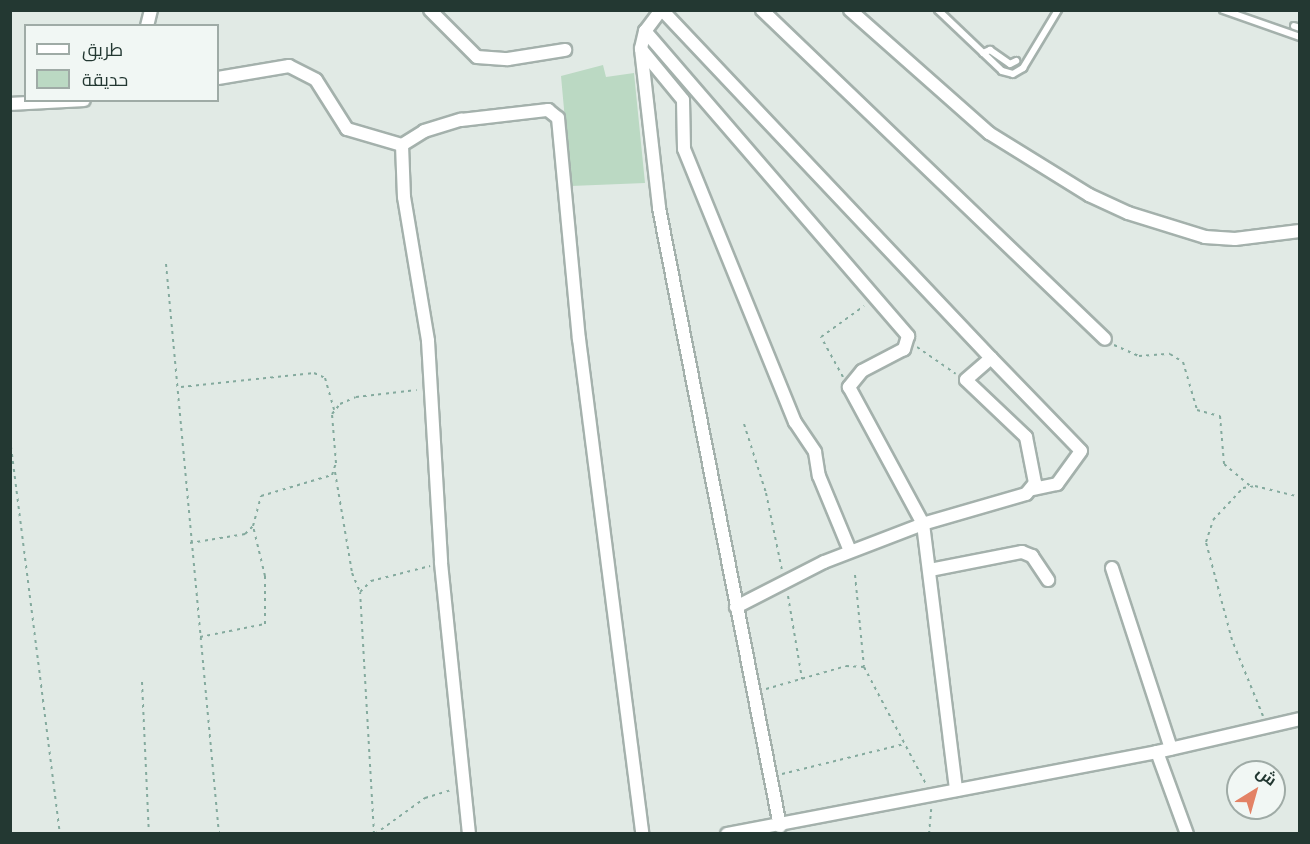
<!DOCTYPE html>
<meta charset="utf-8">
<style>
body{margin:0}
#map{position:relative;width:1310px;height:844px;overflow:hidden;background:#e1eae5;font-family:"Sofia Sans Condensed",Cairo,sans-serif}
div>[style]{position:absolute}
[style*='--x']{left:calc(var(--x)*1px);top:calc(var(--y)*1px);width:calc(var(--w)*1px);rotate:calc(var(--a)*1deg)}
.green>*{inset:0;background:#bbd9c3}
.path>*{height:2px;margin-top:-1px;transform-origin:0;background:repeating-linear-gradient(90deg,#84aa9e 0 3px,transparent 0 7.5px)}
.roads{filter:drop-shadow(2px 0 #a4b1ac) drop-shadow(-2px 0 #a4b1ac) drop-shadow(0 2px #a4b1ac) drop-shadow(0 -2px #a4b1ac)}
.lane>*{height:6px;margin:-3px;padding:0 3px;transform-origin:3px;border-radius:3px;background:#fff}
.street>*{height:12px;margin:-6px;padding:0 6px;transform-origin:6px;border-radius:6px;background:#fff}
span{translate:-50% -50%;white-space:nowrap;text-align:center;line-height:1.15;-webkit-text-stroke:4.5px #f1f7f4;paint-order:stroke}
.frame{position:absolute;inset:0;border:12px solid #233832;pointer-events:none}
.legend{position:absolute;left:24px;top:24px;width:195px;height:78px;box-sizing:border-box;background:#f1f7f4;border:2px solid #9faba6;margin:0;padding:8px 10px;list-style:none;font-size:18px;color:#233832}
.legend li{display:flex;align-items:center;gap:12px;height:30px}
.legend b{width:30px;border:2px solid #9faba6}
.north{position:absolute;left:1226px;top:760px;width:60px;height:60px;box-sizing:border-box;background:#f1f7f4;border:2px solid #9faba6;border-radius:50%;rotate:37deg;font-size:16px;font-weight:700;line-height:24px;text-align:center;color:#233832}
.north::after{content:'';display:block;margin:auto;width:21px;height:27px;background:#e38265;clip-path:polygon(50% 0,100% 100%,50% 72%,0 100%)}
</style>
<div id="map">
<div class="green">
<i style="clip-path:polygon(603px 65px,606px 77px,634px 73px,645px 183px,571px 186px,561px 76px)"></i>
</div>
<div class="path">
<i style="--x:166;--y:264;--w:572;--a:84.69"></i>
<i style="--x:1114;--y:345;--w:27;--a:24"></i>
<i style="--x:1139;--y:356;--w:31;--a:-4"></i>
<i style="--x:1170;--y:354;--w:15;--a:32"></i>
<i style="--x:1183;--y:362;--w:50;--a:73.7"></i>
<i style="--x:1197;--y:410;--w:24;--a:15"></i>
<i style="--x:1220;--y:416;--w:48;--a:85.2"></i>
<i style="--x:1224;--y:464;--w:34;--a:40"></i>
<i style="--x:917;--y:347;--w:47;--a:34.7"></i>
<i style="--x:843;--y:377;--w:46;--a:-118.8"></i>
<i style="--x:821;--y:337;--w:53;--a:-35.8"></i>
<i style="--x:181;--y:387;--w:134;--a:-6"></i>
<i style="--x:314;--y:373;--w:12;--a:24"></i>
<i style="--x:325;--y:378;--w:33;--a:74"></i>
<i style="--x:744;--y:424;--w:72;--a:72.3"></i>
<i style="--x:766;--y:493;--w:79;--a:78.3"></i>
<i style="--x:10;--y:439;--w:398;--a:82.8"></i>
<i style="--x:335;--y:472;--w:102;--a:80.4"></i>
<i style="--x:352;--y:573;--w:21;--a:67"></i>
<i style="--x:190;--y:543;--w:56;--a:-9.3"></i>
<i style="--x:245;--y:534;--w:11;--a:-45"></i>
<i style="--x:253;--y:526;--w:31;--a:-75"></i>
<i style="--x:261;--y:496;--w:74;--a:-16.5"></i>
<i style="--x:332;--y:475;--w:13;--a:-72"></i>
<i style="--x:336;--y:463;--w:49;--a:-94.7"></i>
<i style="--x:332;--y:414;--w:13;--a:-51"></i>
<i style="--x:340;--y:404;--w:17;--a:-24"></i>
<i style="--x:356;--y:397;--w:61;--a:-6.5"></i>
<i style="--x:855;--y:575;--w:92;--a:84.4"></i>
<i style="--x:788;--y:596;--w:84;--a:80.4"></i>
<i style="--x:200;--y:637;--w:66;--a:-11.3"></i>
<i style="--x:265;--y:624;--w:48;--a:-90"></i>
<i style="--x:265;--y:576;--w:51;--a:-103.5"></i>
<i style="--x:142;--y:682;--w:152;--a:87.4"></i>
<i style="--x:766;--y:689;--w:83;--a:-16"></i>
<i style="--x:846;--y:666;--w:18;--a:3"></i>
<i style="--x:864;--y:667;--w:132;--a:62.1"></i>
<i style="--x:1263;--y:716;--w:82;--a:-112.2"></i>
<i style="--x:1232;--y:640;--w:101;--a:-104.9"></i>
<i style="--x:1206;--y:542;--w:23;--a:-72"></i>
<i style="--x:1213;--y:520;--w:44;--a:-46.8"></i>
<i style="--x:1243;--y:488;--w:12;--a:-9"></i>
<i style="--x:1255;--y:486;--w:46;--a:13.7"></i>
<i style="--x:782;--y:774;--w:126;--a:-13.8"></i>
<i style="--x:374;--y:834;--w:242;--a:-93.3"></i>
<i style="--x:360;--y:592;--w:16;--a:-45"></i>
<i style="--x:371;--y:581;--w:61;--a:-14.3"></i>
<i style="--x:375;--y:834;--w:62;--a:-35.8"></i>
<i style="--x:425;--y:798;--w:27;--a:-17"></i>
<i style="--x:929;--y:834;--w:25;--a:-85"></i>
</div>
<div class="roads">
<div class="lane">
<i style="--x:938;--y:10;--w:88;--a:43.6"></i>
<i style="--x:1002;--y:71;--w:11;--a:15"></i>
<i style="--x:1013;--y:74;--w:12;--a:-31"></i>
<i style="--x:1023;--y:68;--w:68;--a:-58.9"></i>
<i style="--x:1223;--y:10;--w:82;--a:19.3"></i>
<i style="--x:1294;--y:26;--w:6;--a:18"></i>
<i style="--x:983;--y:53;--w:8;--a:-23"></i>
<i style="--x:990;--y:50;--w:24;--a:35"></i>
<i style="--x:1010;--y:64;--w:7;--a:-27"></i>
</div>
<div class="street">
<i style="--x:430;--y:10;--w:66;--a:45"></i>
<i style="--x:477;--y:57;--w:31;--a:4"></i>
<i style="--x:508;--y:59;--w:58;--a:-9"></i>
<i style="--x:661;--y:10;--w:26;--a:127"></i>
<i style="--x:645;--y:31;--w:18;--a:103"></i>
<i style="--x:641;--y:49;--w:160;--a:83.5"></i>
<i style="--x:659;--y:208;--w:630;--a:78.92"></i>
<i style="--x:662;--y:10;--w:479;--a:46.6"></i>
<i style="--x:991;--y:358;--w:33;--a:139"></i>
<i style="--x:966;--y:380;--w:83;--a:43.5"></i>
<i style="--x:1026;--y:437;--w:47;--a:78.9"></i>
<i style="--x:1035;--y:483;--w:14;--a:129"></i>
<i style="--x:1026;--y:494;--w:107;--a:163.8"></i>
<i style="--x:923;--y:524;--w:106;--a:159"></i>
<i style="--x:824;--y:562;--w:99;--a:152.9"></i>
<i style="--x:762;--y:10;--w:475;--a:43.8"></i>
<i style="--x:850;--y:10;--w:186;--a:41.5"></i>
<i style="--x:989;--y:133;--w:118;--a:31.8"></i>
<i style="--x:1089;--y:195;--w:43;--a:24.8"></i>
<i style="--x:1128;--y:213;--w:81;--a:17.3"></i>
<i style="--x:1205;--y:237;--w:30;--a:4"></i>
<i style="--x:1235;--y:239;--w:65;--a:-7"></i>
<i style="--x:147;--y:26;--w:16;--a:-76"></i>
<i style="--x:645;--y:31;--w:403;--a:49.2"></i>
<i style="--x:908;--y:336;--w:14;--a:107"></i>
<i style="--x:904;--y:349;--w:47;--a:152.4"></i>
<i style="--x:862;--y:371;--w:21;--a:129"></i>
<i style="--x:849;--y:387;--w:156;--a:61.6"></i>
<i style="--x:923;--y:524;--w:268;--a:82.9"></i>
<i style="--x:641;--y:49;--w:66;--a:50.5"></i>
<i style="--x:683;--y:100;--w:49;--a:88.8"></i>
<i style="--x:684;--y:149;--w:295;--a:67.9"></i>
<i style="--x:795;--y:422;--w:36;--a:56"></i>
<i style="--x:815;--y:452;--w:24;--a:81"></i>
<i style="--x:819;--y:476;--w:81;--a:67.5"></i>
<i style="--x:218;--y:78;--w:72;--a:-9.6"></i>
<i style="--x:289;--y:66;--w:30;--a:27"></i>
<i style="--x:316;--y:80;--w:58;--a:57.7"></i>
<i style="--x:347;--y:129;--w:57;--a:16.2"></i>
<i style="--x:402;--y:145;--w:52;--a:87.8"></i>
<i style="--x:404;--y:197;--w:146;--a:80.5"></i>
<i style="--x:428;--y:341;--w:222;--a:86.6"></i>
<i style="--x:441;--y:563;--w:272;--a:84.1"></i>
<i style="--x:10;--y:104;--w:74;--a:-3.1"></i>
<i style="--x:402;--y:145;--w:26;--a:-32"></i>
<i style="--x:424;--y:131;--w:39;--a:-17"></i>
<i style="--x:461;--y:120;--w:88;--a:-6.6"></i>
<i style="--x:548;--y:110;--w:13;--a:39"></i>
<i style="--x:558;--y:118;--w:222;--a:84.6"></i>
<i style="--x:579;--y:339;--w:499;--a:82.7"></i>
<i style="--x:991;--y:358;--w:129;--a:45.9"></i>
<i style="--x:1081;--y:451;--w:41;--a:126"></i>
<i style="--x:1057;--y:484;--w:25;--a:168"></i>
<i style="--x:1112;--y:568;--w:190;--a:71.9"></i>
<i style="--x:930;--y:570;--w:94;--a:-11.1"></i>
<i style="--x:1022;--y:552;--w:11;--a:22"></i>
<i style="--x:1032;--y:556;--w:29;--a:56"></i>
<i style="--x:1157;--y:752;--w:87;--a:69.9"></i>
<i style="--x:727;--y:834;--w:438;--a:-10.8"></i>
<i style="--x:1157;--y:752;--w:147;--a:-13"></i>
</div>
</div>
<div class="frame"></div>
<ul class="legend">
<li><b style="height:8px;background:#fff"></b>طريق</li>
<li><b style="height:16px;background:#bbd9c3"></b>حديقة</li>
</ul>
<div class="north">ش</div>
</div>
